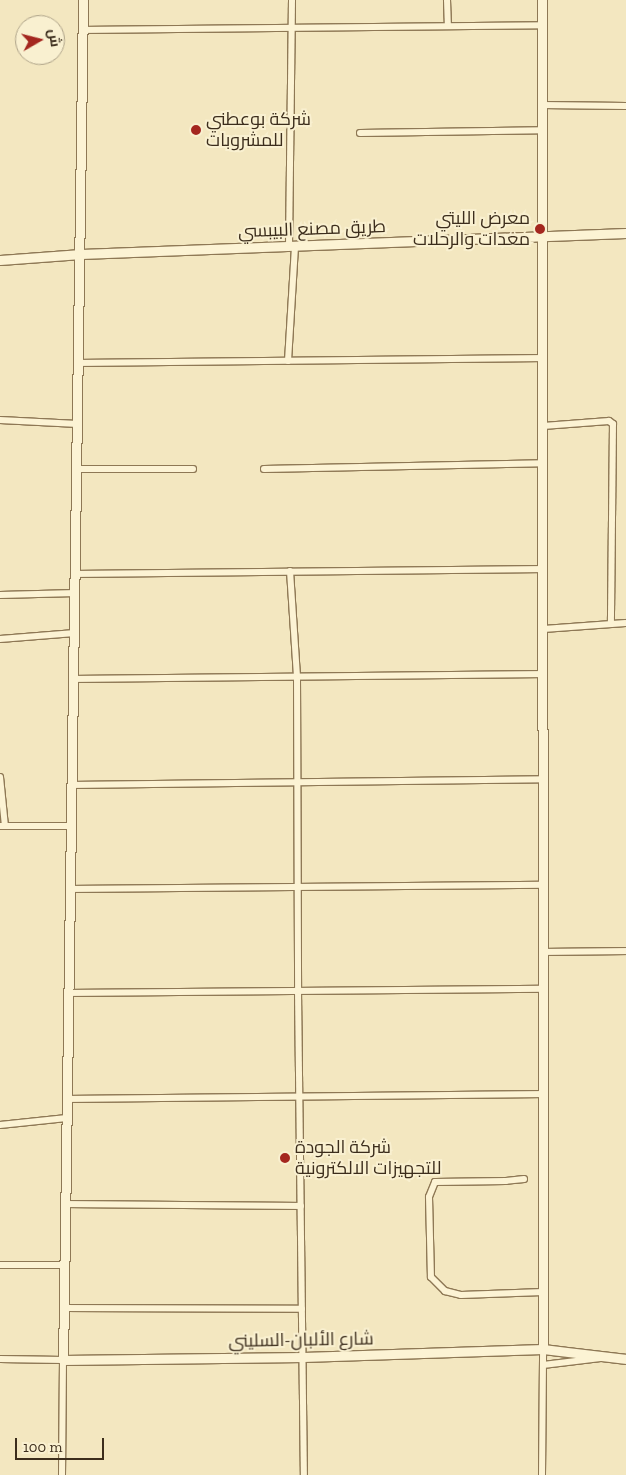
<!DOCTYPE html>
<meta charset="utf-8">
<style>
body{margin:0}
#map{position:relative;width:626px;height:1475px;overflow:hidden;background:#f3e7c0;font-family:"Zilla Slab",Cairo,serif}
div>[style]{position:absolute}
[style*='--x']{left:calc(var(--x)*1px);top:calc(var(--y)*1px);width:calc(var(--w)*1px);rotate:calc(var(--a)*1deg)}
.roads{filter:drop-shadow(1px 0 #8e7855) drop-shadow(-1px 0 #8e7855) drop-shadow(0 1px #8e7855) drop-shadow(0 -1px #8e7855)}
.street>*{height:6px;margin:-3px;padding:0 3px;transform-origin:3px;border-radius:3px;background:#fcf3d4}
.secondary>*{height:9px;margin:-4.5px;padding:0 4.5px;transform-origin:4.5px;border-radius:4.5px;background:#fcf3d4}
.dots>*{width:14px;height:14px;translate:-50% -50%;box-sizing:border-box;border:2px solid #f9f0d0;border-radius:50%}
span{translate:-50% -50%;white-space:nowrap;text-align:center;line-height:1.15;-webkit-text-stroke:4px #f9f0d0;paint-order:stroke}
.poi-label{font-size:18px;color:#3c2d1c}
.left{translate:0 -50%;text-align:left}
.right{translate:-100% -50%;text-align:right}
.street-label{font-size:18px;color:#3c2d1c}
.north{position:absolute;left:15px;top:15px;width:50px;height:50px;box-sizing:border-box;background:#f9f0d0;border:1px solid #ada288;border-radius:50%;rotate:82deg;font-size:14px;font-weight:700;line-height:20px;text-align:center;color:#3c2d1c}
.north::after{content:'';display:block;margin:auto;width:18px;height:22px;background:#a4271f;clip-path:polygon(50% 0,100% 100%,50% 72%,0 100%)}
.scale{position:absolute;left:15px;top:1438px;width:89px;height:22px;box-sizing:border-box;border:2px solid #3c2d1c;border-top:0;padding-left:6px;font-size:15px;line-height:18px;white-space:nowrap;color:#3c2d1c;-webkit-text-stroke:4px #f9f0d0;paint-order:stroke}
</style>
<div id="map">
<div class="roads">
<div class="street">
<i style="--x:447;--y:0;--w:26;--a:88"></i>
<i style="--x:83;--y:30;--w:459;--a:-0.6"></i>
<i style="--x:542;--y:105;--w:84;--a:0.7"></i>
<i style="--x:360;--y:133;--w:182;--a:-0.9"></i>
<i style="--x:289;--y:246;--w:246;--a:-89.3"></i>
<i style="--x:288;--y:361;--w:115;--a:-86.5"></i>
<i style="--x:79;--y:363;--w:463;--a:-0.6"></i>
<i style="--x:0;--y:420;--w:78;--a:2.9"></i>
<i style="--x:543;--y:426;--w:66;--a:-4.3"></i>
<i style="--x:609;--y:421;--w:5;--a:37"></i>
<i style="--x:613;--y:424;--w:200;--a:90.6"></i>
<i style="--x:78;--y:469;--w:115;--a:0"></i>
<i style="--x:264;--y:469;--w:279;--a:-1.2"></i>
<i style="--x:290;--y:571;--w:106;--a:86.2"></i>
<i style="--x:297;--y:677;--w:315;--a:89.8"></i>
<i style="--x:298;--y:992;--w:483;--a:89.3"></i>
<i style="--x:76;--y:574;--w:467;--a:-0.6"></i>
<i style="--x:0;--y:595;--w:76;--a:-1.5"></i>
<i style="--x:543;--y:629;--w:83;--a:-4.1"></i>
<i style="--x:0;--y:639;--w:75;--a:-4.6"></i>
<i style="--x:74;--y:679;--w:469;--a:-0.6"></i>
<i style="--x:0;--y:777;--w:49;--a:84.2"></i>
<i style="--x:73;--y:785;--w:470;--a:-0.7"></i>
<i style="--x:0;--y:826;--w:72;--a:0"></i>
<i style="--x:71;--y:889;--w:472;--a:-0.5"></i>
<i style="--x:544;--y:952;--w:82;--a:-0.7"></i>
<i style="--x:69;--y:993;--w:474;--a:-0.5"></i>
<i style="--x:68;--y:1099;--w:475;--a:-0.6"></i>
<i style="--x:0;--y:1125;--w:67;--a:-6"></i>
<i style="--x:524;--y:1179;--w:18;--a:174"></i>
<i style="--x:506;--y:1181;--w:71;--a:179.2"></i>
<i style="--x:435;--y:1182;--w:16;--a:112"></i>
<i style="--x:429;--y:1197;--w:80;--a:88.6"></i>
<i style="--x:431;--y:1277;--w:20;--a:45"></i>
<i style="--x:445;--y:1291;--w:16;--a:14"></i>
<i style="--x:461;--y:1295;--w:82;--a:-2.1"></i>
<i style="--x:66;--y:1204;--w:235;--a:0.5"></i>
<i style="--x:0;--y:1265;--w:64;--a:0"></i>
<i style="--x:64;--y:1308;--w:238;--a:0.2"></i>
<i style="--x:0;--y:1359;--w:63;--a:0.9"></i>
<i style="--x:63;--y:1360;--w:115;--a:90.5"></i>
<i style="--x:543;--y:1365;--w:58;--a:-6.9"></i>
<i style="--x:542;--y:1475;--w:126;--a:-89.5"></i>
</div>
<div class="secondary">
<i style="--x:83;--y:0;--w:1360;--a:90.84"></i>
<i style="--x:63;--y:1360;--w:240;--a:-0.7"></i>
<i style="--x:303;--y:1357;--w:240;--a:-1.9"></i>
<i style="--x:543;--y:1349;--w:84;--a:6.9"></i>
<i style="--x:542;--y:0;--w:1349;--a:89.96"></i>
<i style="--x:0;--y:260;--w:81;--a:-4.2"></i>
<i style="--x:81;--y:254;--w:545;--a:-2.21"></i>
</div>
</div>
<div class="dots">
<i style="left:196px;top:130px;background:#a4271f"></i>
<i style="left:540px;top:229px;background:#a4271f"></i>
<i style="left:285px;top:1158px;background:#a4271f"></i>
</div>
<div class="poi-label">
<span class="left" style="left:206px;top:130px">شركة بوعطني<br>للمشروبات</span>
<span class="right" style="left:530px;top:229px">معرض الليتي<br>معدات والرحلات</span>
<span class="left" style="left:295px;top:1158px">شركة الجودة<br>للتجهيزات الالكترونية</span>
</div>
<div class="street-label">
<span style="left:312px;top:229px;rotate:-2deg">طريق مصنع البيبسي</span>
<span style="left:301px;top:1340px;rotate:-1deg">شارع الألبان-السليني</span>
</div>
<div class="north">ش</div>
<div class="scale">100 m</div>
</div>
